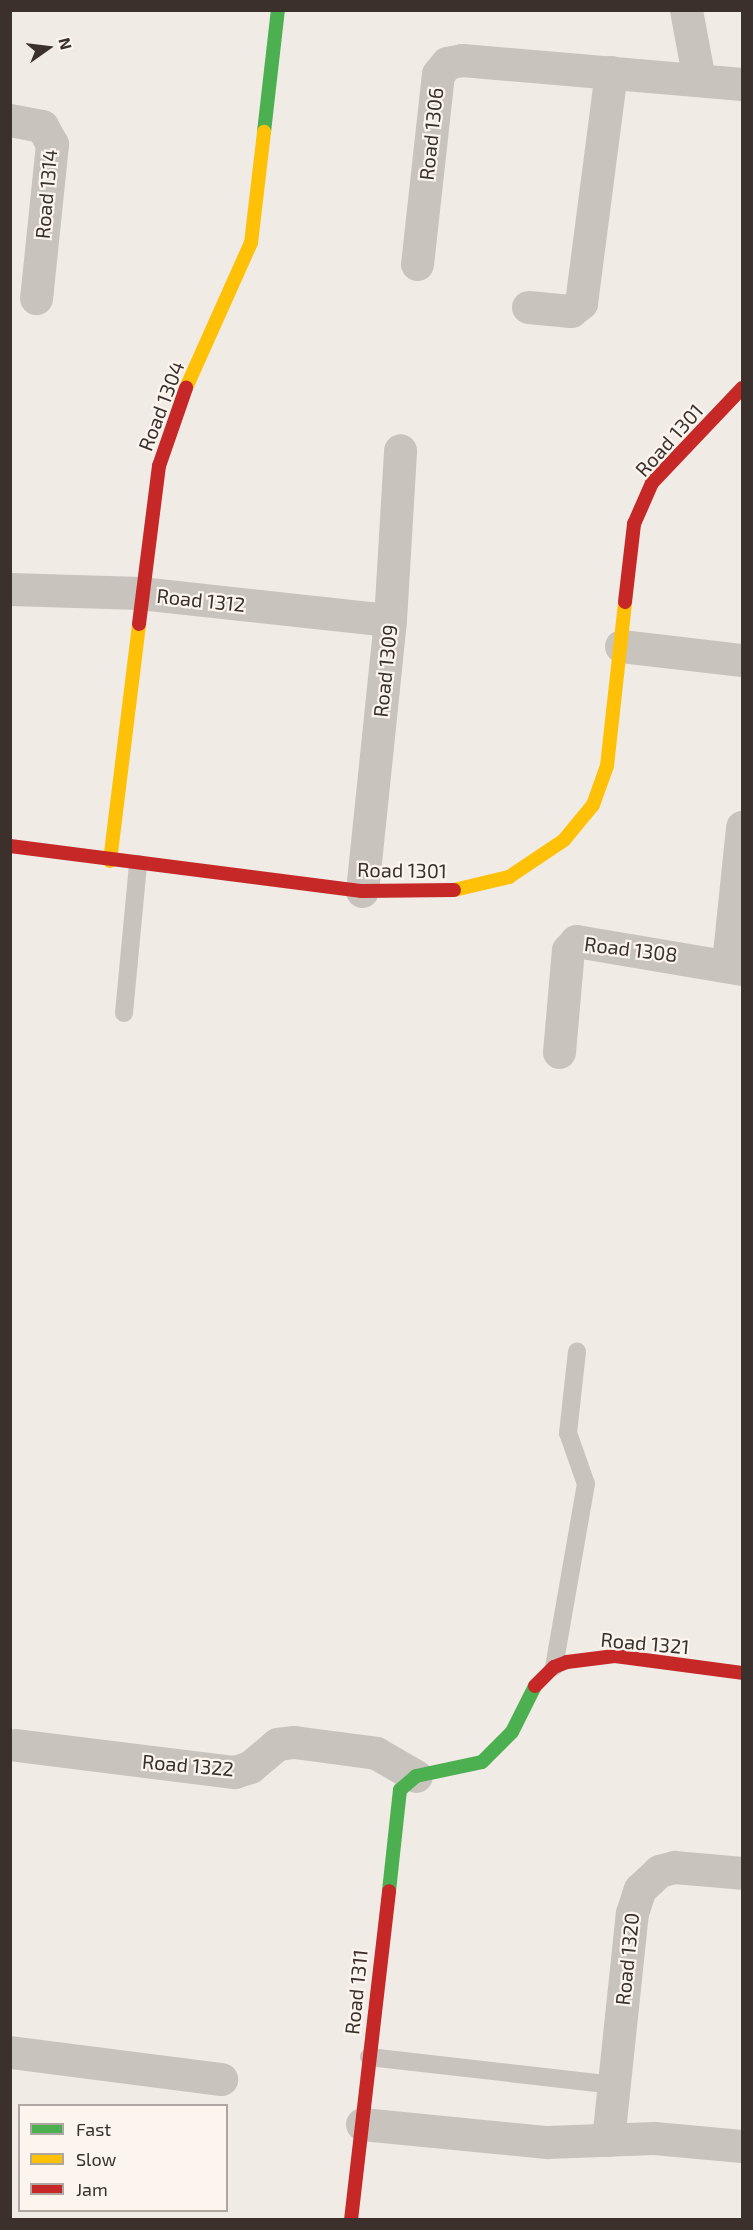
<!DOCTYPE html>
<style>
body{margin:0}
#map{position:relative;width:753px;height:2230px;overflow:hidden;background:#f0ebe5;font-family:"Exo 2",sans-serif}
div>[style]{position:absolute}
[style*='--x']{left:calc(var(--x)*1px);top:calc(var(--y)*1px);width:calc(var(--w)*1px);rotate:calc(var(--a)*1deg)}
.lane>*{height:18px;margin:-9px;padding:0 9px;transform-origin:9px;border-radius:9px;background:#c9c3be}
.street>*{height:33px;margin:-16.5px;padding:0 16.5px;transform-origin:16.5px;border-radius:16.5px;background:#c9c3be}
.fast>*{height:14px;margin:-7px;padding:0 7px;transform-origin:7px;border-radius:7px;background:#4caf50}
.slow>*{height:14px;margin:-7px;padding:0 7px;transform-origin:7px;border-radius:7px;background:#ffc107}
.jam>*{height:14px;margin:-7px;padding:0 7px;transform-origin:7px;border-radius:7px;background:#c62828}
span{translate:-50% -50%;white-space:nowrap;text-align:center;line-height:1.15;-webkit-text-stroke:4.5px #fbf5ee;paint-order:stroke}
.street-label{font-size:20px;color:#3b302b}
.frame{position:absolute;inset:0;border:12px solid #3b302b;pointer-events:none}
.legend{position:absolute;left:18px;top:2104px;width:210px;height:108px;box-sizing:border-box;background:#fbf5ee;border:2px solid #aea6a0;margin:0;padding:8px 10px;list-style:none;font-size:18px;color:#3b302b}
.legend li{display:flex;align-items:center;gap:12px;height:30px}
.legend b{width:30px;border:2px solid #aea6a0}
.north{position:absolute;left:18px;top:18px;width:60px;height:60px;-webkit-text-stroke:4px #fbf5ee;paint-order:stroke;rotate:76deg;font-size:16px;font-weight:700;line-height:24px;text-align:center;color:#3b302b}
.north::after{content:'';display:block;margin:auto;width:21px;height:27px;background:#3b302b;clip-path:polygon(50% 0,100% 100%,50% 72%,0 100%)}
</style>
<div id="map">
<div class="lane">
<i style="--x:124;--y:1013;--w:150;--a:-84.6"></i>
<i style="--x:554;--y:1667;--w:186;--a:-80.1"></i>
<i style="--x:586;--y:1484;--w:54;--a:-109.4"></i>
<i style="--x:568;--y:1433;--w:82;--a:-83.7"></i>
<i style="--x:369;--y:2057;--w:247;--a:6.5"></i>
</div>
<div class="street">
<i style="--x:686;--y:10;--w:71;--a:79.5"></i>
<i style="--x:10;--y:120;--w:33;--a:11"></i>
<i style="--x:42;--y:126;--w:21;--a:61"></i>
<i style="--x:52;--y:144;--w:155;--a:95.9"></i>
<i style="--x:417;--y:264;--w:191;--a:-83.7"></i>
<i style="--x:438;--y:74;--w:14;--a:-51"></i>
<i style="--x:447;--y:63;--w:15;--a:-11"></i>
<i style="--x:462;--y:60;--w:281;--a:4.9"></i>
<i style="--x:528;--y:307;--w:43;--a:5.3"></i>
<i style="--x:571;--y:311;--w:13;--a:-39"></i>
<i style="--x:581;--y:303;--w:233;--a:-82.6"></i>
<i style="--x:10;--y:589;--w:130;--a:1.8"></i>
<i style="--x:140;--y:593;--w:251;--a:6.2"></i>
<i style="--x:621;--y:646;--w:122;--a:6.6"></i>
<i style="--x:362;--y:891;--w:272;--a:-84.1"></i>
<i style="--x:390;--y:620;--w:170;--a:-86.6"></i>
<i style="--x:728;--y:963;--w:137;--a:-84.1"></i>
<i style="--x:559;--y:1052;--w:102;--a:-85"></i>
<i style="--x:568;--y:950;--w:12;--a:-48"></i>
<i style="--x:576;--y:941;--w:168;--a:9.6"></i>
<i style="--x:16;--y:1745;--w:220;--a:7.1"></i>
<i style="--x:234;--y:1772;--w:17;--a:-17"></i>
<i style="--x:250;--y:1767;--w:35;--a:-40"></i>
<i style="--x:277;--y:1744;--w:17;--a:-7"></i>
<i style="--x:294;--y:1742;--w:83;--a:7.6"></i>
<i style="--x:376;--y:1753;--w:46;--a:29.9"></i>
<i style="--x:10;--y:2052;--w:213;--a:7.3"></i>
<i style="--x:362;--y:2124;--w:186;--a:5.6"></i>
<i style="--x:547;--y:2142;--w:107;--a:-2.1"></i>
<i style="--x:654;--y:2138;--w:88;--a:5.2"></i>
<i style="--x:608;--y:2140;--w:228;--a:-84"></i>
<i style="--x:632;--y:1913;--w:25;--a:-72"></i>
<i style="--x:640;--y:1889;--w:26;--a:-43"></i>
<i style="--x:659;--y:1871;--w:16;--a:-15"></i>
<i style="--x:674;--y:1867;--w:68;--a:5"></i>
</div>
<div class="fast">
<i style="--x:264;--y:132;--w:123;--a:-83.5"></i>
<i style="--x:389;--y:1891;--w:102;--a:-83.8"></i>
<i style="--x:400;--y:1790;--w:21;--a:-41"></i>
<i style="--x:416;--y:1776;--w:67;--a:-12"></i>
<i style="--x:482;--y:1762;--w:42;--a:-45"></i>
<i style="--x:512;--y:1732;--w:51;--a:-63.4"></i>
</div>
<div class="slow">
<i style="--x:186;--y:388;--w:159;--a:-65.9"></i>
<i style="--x:251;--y:243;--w:112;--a:-83.3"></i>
<i style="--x:110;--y:861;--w:239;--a:-83"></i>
<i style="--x:454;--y:890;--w:57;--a:-13.3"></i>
<i style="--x:509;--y:877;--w:66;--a:-33.9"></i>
<i style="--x:564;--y:840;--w:45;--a:-50.4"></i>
<i style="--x:593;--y:805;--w:41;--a:-70.3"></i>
<i style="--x:607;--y:766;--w:165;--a:-83.7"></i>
</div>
<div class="jam">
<i style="--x:625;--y:602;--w:79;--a:-83.4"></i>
<i style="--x:634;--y:524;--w:45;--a:-66.3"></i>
<i style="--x:652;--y:483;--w:131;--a:-46.5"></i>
<i style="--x:139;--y:624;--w:159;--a:-82.8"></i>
<i style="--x:159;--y:466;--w:83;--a:-70.9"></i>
<i style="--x:10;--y:846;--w:355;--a:7.3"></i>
<i style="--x:362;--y:891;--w:92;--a:-0.6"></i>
<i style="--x:535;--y:1686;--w:27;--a:-45"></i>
<i style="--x:554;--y:1667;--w:14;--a:-21"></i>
<i style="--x:567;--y:1662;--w:48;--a:-7.1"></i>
<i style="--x:615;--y:1656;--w:128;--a:7.6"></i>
<i style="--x:351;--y:2220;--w:331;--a:-83.4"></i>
</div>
<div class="street-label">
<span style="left:431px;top:134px;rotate:-84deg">Road 1306</span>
<span style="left:46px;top:194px;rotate:-85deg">Road 1314</span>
<span style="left:161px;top:406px;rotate:-69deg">Road 1304</span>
<span style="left:669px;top:440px;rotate:-48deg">Road 1301</span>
<span style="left:201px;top:600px;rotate:6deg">Road 1312</span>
<span style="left:385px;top:671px;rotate:-84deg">Road 1309</span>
<span style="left:402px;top:870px;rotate:1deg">Road 1301</span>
<span style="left:631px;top:949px;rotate:7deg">Road 1308</span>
<span style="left:645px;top:1643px;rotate:5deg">Road 1321</span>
<span style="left:188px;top:1765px;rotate:5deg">Road 1322</span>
<span style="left:627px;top:1959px;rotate:-84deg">Road 1320</span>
<span style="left:356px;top:1992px;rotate:-84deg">Road 1311</span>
</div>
<div class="frame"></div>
<ul class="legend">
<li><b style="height:8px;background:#4caf50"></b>Fast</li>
<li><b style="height:8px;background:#ffc107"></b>Slow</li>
<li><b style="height:8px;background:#c62828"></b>Jam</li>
</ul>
<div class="north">N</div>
</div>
